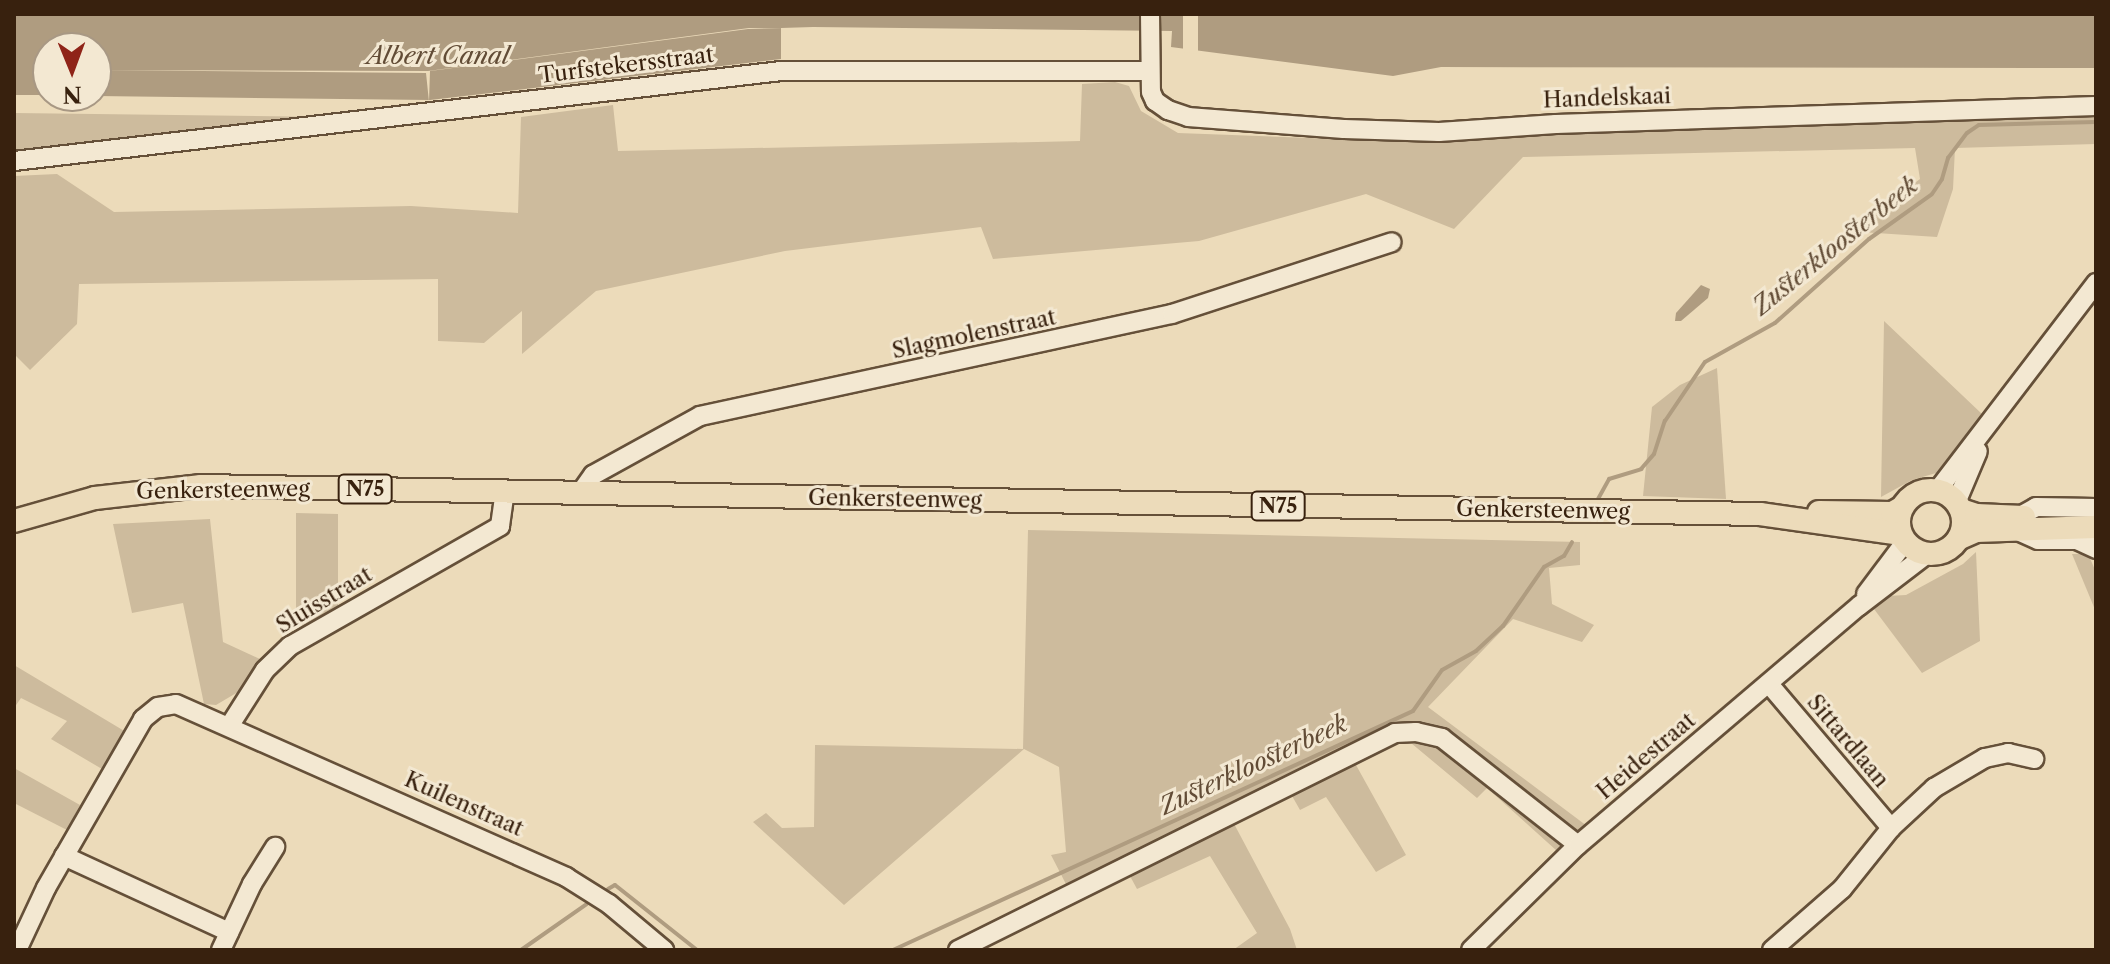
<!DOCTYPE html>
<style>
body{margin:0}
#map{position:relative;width:2110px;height:964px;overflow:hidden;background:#ecdbba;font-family:"Libre Caslon Text",serif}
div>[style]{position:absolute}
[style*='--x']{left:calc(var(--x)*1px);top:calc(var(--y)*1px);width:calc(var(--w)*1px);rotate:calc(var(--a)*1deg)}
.green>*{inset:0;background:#cdbb9d}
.water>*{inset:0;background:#af9c80}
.pier>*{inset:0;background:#ecdbba}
.stream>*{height:4px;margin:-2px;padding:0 2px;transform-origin:2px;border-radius:2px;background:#af9c80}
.roads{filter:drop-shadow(2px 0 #655039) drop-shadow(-2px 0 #655039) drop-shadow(0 2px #655039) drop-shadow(0 -2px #655039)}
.minor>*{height:18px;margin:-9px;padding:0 9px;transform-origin:9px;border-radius:9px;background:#f3e8d2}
.major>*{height:22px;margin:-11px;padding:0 11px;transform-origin:11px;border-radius:11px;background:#ecdbba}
.major>.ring{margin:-11px;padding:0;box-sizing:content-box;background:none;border:22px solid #ecdbba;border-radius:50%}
span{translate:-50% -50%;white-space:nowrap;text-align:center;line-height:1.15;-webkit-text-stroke:6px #f3e8d2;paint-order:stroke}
.shield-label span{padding:2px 6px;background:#f3e8d2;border:2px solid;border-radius:6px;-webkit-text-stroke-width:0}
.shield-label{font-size:20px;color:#38210e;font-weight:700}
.street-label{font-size:22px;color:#38210e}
.water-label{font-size:24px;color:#624c36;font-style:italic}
.frame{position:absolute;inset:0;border:16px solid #38210e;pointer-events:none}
.north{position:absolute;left:32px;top:32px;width:80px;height:80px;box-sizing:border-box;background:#f3e8d2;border:2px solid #a89884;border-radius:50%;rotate:179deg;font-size:22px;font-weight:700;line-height:32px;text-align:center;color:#38210e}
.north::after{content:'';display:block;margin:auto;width:28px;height:36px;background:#8f2418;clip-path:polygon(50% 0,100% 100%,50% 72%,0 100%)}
</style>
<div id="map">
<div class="green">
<i style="clip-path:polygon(1115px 82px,1129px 86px,1141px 111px,1178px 133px,1386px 141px,1877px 117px,2096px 114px,2096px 144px,1955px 148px,1953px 189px,1937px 237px,1861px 232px,1879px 209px,1920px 179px,1915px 148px,1523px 157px,1454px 229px,1366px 194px,1199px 241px,993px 259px,981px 227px,785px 251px,596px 291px,522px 354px,522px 311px,484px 343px,438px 341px,438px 279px,79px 284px,77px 324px,30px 370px,14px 354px,14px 176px,57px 174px,114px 212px,411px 206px,518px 213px,521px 117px,613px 105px,618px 151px,1080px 141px,1082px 84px)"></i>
<i style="clip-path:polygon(14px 113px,330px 117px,14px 153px)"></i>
<i style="clip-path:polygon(1884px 321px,1982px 414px,1936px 473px,1912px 480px,1881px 497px)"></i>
<i style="clip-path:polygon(1717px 368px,1726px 499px,1643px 496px,1652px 407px,1680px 385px)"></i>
<i style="clip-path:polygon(296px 513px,338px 514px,338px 608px,301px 629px,296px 620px)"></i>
<i style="clip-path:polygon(210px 519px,223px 642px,260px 659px,238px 692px,216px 705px,204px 704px,183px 603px,132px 613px,113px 524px)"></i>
<i style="clip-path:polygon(1028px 530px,1580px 542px,1580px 565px,1549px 568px,1552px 604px,1594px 625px,1582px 642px,1513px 619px,1428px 707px,1587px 826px,1557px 851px,1487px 788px,1477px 798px,1405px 738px,1356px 765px,1406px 855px,1376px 872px,1326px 797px,1300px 810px,1283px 780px,1068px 888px,1051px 855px,1066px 852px,1059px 767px,1024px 749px,844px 905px,753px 822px,766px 813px,782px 828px,814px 827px,815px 745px,1023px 749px)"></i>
<i style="clip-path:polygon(1976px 552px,1980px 641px,1922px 673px,1874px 609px,1887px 596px,1906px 595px,1963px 564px)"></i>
<i style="clip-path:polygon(2072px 554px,2088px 554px,2096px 572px,2096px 612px)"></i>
<i style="clip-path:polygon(14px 665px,126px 732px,102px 769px,51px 739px,67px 721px,21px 698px,14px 708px)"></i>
<i style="clip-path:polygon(14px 768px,80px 805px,67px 830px,14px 803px)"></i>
<i style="clip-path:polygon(1232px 820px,1290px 929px,1297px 950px,1233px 950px,1257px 933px,1210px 856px,1137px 889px,1130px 876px)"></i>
</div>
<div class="water">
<i style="clip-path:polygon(14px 14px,2096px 14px,2096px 68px,1441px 67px,1393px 76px,1171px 47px,1172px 31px,813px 27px,781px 28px,781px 59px,430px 100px,96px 96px,96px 48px,48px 48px,48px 95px,14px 95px)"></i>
<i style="clip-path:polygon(1701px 285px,1710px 289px,1708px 298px,1681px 321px,1675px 321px,1676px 313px)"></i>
</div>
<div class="pier">
<i style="clip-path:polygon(1183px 14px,1198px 14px,1198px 54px,1183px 52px)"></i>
<i style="clip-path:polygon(749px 28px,784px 28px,748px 29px,430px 71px,429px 102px,426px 73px,96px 70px,428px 71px)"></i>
</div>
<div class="stream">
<i style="--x:1598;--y:499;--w:23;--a:-61"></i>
<i style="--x:1609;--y:479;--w:34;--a:-17"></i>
<i style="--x:1641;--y:469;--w:20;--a:-49"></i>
<i style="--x:1654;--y:454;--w:35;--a:-72"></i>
<i style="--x:1665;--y:421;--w:71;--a:-55.9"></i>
<i style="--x:1705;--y:362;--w:80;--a:-29.1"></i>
<i style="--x:1775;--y:323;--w:126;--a:-41.8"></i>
<i style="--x:1869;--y:239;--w:77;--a:-35.5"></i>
<i style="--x:1932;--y:194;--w:18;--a:-56"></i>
<i style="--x:1942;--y:179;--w:22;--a:-74"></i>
<i style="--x:1948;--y:158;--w:31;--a:-53"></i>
<i style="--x:1967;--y:133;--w:14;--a:-34"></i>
<i style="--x:1979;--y:125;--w:117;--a:-1.5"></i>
<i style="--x:608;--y:889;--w:8;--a:-30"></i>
<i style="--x:615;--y:885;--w:105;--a:38.4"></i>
<i style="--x:521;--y:950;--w:80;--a:-34.9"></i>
<i style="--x:893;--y:950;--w:572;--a:-24.68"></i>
<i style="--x:1413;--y:711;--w:50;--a:-54.7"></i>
<i style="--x:1442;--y:670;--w:39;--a:-29"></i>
<i style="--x:1476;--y:651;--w:37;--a:-43"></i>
<i style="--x:1503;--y:626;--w:72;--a:-55.2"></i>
<i style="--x:1544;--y:567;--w:23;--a:-29"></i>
<i style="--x:1564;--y:556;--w:16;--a:-60"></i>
</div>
<div class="roads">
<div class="minor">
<i style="--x:1150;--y:14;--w:78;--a:89.3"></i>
<i style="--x:1151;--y:92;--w:10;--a:66"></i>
<i style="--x:1155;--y:101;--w:16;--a:35"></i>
<i style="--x:1168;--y:110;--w:21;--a:19"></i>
<i style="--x:1188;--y:117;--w:156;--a:4.4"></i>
<i style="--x:1344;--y:129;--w:95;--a:1.8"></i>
<i style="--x:1439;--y:132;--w:117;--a:-3.9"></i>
<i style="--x:1556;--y:124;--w:540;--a:-1.91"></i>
<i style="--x:14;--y:161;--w:772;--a:-6.69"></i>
<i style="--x:781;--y:71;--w:369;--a:0"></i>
<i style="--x:1937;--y:491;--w:262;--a:-52.6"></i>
<i style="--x:581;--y:492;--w:21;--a:-55"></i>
<i style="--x:593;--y:475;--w:122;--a:-28.9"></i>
<i style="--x:700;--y:416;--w:483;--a:-12.2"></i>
<i style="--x:1172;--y:314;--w:231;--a:-18.1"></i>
<i style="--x:1956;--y:503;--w:56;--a:-67.1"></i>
<i style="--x:2020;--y:516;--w:18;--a:-29"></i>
<i style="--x:2036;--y:507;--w:60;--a:1"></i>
<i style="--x:2018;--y:531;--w:22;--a:24"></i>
<i style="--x:2038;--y:540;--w:39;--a:0"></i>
<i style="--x:2077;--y:540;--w:21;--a:25"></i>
<i style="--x:1866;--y:594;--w:65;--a:-53.1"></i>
<i style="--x:1769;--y:684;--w:189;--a:49.7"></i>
<i style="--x:230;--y:725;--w:65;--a:-57.5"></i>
<i style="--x:265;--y:670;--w:35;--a:-44"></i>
<i style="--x:290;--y:646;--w:242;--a:-29.7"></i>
<i style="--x:500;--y:526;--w:35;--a:-82"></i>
<i style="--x:64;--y:856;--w:182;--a:24.7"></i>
<i style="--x:17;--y:950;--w:68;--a:-64.9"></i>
<i style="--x:46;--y:888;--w:195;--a:-60.1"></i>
<i style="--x:143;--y:719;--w:19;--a:-39"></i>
<i style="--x:158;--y:707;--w:18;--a:-9"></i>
<i style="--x:176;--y:704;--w:427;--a:23.9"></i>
<i style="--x:566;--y:877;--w:51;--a:32.1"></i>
<i style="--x:609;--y:904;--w:72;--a:39.9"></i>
<i style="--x:221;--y:950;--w:73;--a:-64.8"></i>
<i style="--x:252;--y:884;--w:44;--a:-58.1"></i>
<i style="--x:958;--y:950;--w:488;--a:-26.4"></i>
<i style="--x:1395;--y:733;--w:21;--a:-3"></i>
<i style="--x:1416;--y:732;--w:27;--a:13"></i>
<i style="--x:1442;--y:738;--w:173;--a:38.2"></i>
<i style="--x:1471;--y:950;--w:150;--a:-44.5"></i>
<i style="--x:1578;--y:845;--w:369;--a:-40.4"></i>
<i style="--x:1859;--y:606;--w:86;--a:-37.4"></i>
<i style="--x:1772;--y:950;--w:93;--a:-41.1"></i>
<i style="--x:1842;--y:889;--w:78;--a:-51.2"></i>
<i style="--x:1891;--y:828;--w:59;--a:-42.9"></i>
<i style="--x:1934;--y:788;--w:59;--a:-30.5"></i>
<i style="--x:1985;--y:758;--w:24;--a:-12"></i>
<i style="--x:2008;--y:753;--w:27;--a:13"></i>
</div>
<div class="major">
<i class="ring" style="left:1899px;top:490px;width:42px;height:42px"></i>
<i style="--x:1961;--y:510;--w:16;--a:18"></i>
<i style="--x:1976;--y:515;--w:48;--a:2.4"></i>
<i style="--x:1819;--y:512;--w:73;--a:0.8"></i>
<i style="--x:1892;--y:513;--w:10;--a:-29"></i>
<i style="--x:14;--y:521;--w:84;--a:-15.9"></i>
<i style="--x:95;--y:498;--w:107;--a:-6.5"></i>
<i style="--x:201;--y:486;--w:1559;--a:1.03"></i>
<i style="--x:1760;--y:514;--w:141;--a:8.1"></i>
<i style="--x:1958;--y:539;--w:20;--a:-24"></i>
<i style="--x:1976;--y:531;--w:120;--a:-1.9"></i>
</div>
</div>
<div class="shield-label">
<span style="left:365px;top:489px">N75</span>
<span style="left:1278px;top:506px">N75</span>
</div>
<div class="street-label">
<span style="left:626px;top:65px;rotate:-7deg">Turfstekersstraat</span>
<span style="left:1607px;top:98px;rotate:-2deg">Handelskaai</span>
<span style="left:974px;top:334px;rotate:-12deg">Slagmolenstraat</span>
<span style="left:223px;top:490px;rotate:-1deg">Genkersteenweg</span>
<span style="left:895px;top:499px;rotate:1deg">Genkersteenweg</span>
<span style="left:1543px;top:510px;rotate:1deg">Genkersteenweg</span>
<span style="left:324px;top:600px;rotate:-31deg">Sluisstraat</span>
<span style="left:1848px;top:741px;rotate:50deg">Sittardlaan</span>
<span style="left:1646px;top:756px;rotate:-40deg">Heidestraat</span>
<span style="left:464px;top:804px;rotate:24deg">Kuilenstraat</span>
</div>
<div class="water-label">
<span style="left:438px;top:56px">Albert Canal</span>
<span style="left:1835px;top:246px;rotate:-39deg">Zusterkloosterbeek</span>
<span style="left:1253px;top:765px;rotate:-25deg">Zusterkloosterbeek</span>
</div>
<div class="frame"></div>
<div class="north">N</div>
</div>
